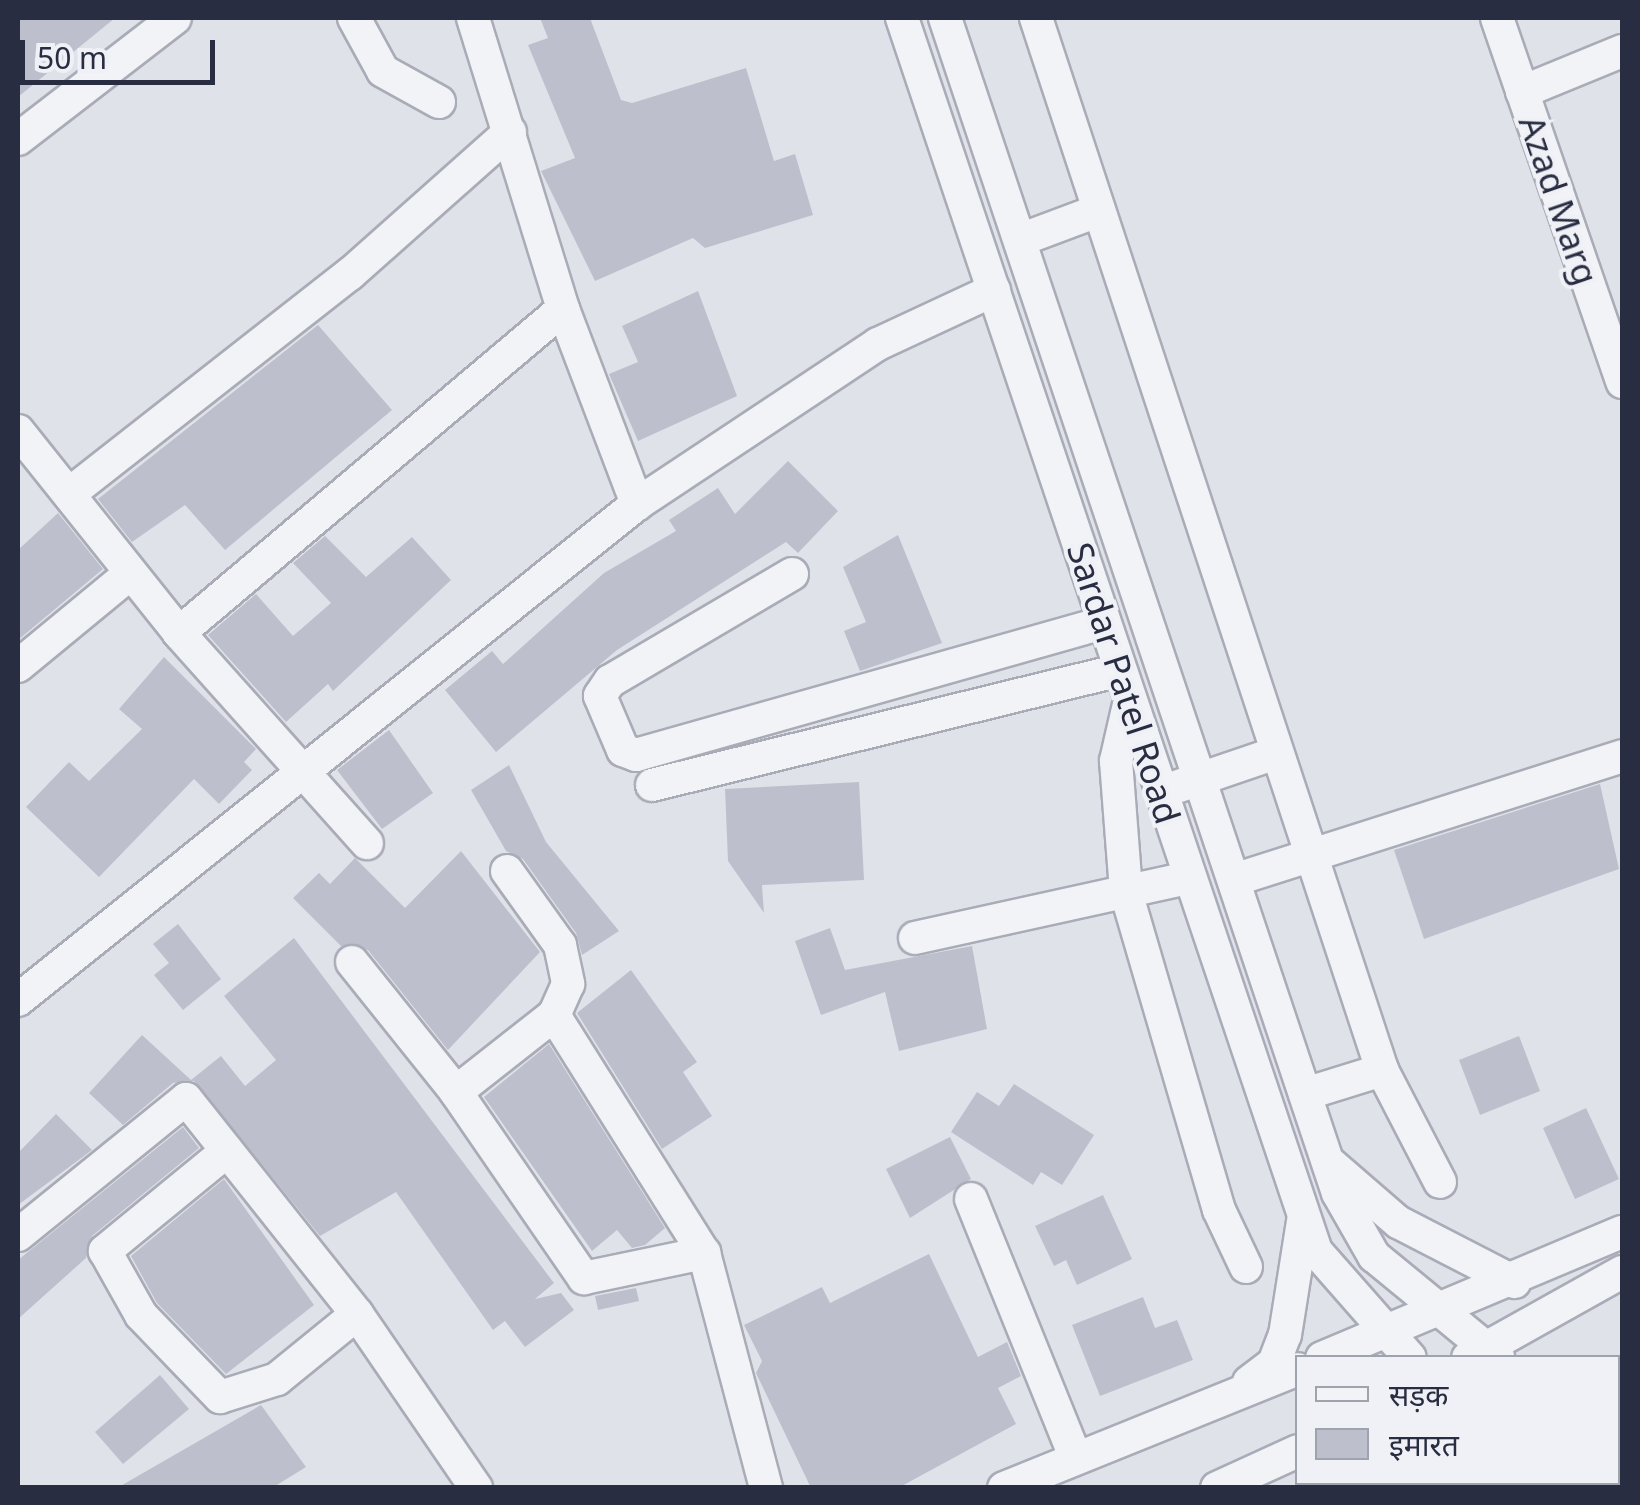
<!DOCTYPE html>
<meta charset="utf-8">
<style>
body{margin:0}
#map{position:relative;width:1640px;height:1505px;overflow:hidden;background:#e0e2e9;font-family:"Noto Sans","Noto Sans Devanagari",sans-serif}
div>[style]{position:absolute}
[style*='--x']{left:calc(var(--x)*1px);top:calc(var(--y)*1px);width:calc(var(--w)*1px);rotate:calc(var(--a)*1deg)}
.building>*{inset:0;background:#bdc0cc}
.roads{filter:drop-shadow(2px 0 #a9acb7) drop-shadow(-2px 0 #a9acb7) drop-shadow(0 2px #a9acb7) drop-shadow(0 -2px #a9acb7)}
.minor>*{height:32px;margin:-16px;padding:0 16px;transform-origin:16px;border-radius:16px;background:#f2f3f7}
span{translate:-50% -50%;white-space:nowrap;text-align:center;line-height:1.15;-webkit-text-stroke:8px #eff1f6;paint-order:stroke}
.street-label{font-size:35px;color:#282d41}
.frame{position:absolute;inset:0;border:20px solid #282d41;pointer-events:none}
.legend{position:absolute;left:1295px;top:1355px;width:325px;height:130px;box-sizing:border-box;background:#eff1f6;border:2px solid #9fa3ae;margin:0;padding:12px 18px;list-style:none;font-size:30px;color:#282d41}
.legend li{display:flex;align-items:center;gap:20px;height:50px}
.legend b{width:50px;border:2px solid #9fa3ae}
.scale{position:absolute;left:20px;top:40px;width:195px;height:45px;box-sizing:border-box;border:5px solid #282d41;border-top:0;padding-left:12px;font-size:30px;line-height:35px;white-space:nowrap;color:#282d41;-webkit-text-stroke:8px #eff1f6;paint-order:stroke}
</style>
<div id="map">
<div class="building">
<i style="clip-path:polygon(18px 18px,115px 18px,18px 97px)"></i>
<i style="clip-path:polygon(540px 18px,590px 18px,621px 100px,632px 103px,746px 68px,774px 161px,795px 154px,813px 215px,705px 248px,693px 238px,595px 281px,541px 171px,575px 158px,528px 45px,548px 38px)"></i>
<i style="clip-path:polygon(698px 291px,737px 396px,638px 441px,609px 374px,638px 362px,622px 326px)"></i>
<i style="clip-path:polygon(318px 325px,392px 410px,225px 550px,185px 505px,132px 542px,98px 499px)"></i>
<i style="clip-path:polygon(788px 461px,838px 511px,798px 553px,786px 542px,617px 650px,496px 752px,445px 690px,492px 651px,503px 664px,604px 573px,676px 531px,669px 520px,718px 488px,735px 514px)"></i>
<i style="clip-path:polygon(58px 513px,103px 569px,18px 640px,18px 550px)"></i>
<i style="clip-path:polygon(898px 535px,942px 643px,860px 671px,844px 631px,866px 622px,843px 567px)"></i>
<i style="clip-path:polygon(325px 536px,366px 577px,412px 537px,451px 580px,333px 691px,328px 684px,286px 722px,208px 635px,256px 594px,293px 636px,331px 603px,293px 563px)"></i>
<i style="clip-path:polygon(164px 657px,256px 749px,244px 762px,252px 770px,219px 804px,194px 779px,99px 877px,26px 807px,69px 762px,89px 781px,142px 729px,119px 709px)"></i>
<i style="clip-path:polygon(389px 730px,433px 793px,382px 829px,337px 770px)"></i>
<i style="clip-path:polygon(509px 765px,546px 842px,619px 931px,582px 955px,576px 933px,523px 859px,506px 851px,471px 790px)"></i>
<i style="clip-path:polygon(859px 782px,864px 880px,762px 885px,764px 913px,728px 861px,725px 789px)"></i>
<i style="clip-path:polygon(1600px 784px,1619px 869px,1424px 939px,1394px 850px)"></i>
<i style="clip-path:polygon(461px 851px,540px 952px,448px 1050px,368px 950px,341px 946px,293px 898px,319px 873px,330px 884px,355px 858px,405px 908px)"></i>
<i style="clip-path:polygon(178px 924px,221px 979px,183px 1010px,154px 975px,169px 963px,153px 944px)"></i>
<i style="clip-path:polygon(830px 928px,845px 970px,972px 946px,987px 1029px,899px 1051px,885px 992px,821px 1015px,795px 941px)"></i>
<i style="clip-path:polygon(294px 938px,554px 1283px,535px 1299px,561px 1293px,574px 1310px,525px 1347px,505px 1321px,493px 1330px,396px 1192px,320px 1236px,194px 1081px,173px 1083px,123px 1125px,89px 1093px,142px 1035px,191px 1080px,221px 1056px,245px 1086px,276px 1060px,224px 996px)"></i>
<i style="clip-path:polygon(631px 970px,697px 1062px,683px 1072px,712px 1116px,662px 1149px,577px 1013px)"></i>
<i style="clip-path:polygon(1519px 1036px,1540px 1091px,1480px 1115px,1459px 1060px)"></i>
<i style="clip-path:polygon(549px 1044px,665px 1228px,645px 1245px,632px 1248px,617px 1230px,592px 1251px,484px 1097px)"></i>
<i style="clip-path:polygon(1014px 1084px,1094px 1135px,1062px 1185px,1041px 1172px,1033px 1185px,951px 1132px,977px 1092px,999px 1106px)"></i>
<i style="clip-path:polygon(1586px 1108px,1619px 1179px,1575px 1199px,1543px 1128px)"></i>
<i style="clip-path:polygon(56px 1114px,92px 1150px,18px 1205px,18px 1153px)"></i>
<i style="clip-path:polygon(183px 1127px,199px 1148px,92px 1236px,86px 1258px,18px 1319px,18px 1260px)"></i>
<i style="clip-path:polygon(950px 1137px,971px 1179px,910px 1218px,886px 1169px)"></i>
<i style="clip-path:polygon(224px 1179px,314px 1305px,226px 1374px,157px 1303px,131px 1256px)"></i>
<i style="clip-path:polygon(1103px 1195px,1132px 1259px,1077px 1285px,1066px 1260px,1054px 1266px,1035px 1226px)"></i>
<i style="clip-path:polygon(929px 1254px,978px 1357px,1007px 1342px,1021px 1376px,998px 1388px,1016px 1424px,898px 1488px,811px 1488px,756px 1373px,762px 1361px,744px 1325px,822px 1287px,830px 1303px)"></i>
<i style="clip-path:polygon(636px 1288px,639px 1301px,598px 1310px,595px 1296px)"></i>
<i style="clip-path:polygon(1143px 1297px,1155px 1328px,1177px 1320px,1193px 1360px,1100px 1396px,1072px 1325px)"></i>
<i style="clip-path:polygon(160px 1375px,189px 1409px,123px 1464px,95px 1432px)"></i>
<i style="clip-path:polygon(261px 1405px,306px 1467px,272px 1488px,117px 1488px)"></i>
</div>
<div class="roads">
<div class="minor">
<i style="--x:354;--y:18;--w:60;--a:61.3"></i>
<i style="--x:383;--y:71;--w:64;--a:29"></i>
<i style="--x:473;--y:18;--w:305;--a:72.8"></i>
<i style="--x:563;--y:309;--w:209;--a:69.2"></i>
<i style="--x:902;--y:18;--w:1301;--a:71.44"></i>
<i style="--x:1316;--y:1251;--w:142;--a:48.7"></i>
<i style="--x:945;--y:18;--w:1239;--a:71.51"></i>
<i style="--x:1338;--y:1193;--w:73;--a:60.3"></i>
<i style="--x:1374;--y:1256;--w:161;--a:39.4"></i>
<i style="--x:1036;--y:18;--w:1107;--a:71.79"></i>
<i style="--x:1382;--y:1070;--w:126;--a:62.6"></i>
<i style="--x:1497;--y:18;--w:385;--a:71"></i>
<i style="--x:1522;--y:92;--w:108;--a:-22.3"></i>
<i style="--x:18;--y:139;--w:198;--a:-37.6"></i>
<i style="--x:1020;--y:240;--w:82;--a:-20.6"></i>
<i style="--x:18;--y:431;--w:258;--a:51.4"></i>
<i style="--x:179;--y:633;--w:282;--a:48.2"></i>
<i style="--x:69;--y:494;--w:357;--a:-38.1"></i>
<i style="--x:350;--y:274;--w:214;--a:-41.6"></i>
<i style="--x:792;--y:574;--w:211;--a:149.5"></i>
<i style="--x:610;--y:681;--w:18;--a:124"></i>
<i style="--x:600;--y:696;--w:59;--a:66.9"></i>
<i style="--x:623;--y:750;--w:14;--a:21"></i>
<i style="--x:636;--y:755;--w:486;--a:-15.8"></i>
<i style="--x:179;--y:633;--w:502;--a:-40.16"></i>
<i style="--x:18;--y:666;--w:146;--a:-39.5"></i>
<i style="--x:1130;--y:700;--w:63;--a:102.9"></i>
<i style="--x:1116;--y:761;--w:131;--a:85.6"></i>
<i style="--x:1126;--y:892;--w:331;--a:73.7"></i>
<i style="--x:1219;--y:1210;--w:63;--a:64.7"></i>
<i style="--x:652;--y:785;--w:482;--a:-13.8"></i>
<i style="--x:1179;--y:786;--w:102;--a:-18.8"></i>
<i style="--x:507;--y:871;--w:91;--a:54.4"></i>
<i style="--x:560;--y:945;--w:40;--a:78"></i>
<i style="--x:568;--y:984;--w:34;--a:114"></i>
<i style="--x:1234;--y:880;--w:407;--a:-17.7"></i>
<i style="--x:915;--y:938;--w:280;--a:-12.4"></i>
<i style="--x:352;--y:962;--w:166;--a:51.3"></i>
<i style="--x:456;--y:1092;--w:226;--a:55.5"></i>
<i style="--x:584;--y:1278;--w:123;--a:-11.8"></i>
<i style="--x:18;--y:1000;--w:793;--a:-38.7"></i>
<i style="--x:637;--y:504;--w:289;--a:-33.6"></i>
<i style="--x:878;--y:344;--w:128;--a:-25"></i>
<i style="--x:456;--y:1092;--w:125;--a:-38.2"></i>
<i style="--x:554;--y:1015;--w:281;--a:57.8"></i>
<i style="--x:704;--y:1253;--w:243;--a:75.2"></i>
<i style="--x:1305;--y:1094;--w:81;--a:-17.3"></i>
<i style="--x:227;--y:1151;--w:158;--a:140.7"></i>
<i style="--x:105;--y:1251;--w:73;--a:60.6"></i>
<i style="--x:141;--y:1315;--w:114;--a:46.1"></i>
<i style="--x:220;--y:1397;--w:60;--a:-17.5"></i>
<i style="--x:277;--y:1379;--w:103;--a:-39.1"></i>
<i style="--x:1331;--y:1164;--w:89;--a:40.9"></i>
<i style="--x:1398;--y:1222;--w:131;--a:27.3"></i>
<i style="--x:971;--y:1199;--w:278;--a:68"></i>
<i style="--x:18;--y:1235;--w:216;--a:-39"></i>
<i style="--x:186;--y:1099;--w:275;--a:51.5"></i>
<i style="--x:357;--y:1314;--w:211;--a:55.6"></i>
<i style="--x:1322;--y:1358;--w:325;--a:-22.8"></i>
<i style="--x:1468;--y:1358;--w:176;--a:-29.2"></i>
<i style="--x:1249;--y:1382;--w:31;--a:-37"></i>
<i style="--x:1274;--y:1363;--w:30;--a:-69"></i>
<i style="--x:1285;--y:1335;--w:115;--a:-81"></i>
<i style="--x:1618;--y:1464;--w:6;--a:45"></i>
<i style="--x:1416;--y:1482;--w:6;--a:81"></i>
<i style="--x:1564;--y:1482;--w:8;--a:45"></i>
<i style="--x:1004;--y:1488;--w:317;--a:-22"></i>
<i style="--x:1217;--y:1488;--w:89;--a:-24.6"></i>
</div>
</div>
<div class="street-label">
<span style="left:1559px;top:200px;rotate:71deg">Azad Marg</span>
<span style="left:1124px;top:683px;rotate:72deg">Sardar Patel Road</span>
</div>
<div class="frame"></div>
<ul class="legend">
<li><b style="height:12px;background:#f2f3f7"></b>सड़क</li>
<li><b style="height:28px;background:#bdc0cc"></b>इमारत</li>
</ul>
<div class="scale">50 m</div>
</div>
